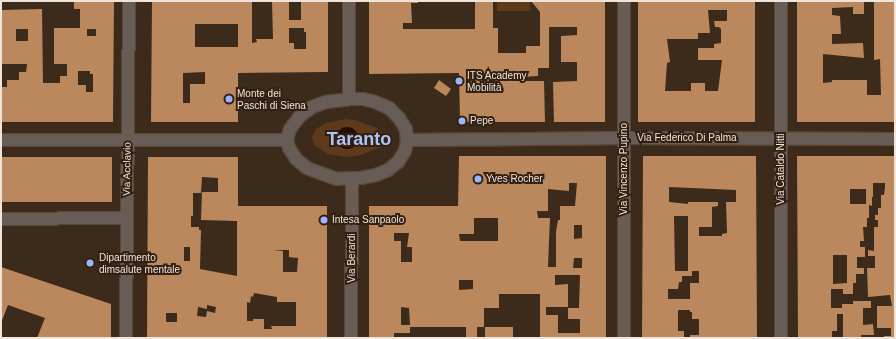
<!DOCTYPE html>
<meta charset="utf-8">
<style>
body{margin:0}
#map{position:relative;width:896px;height:339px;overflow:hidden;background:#3c2a1a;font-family:Helvetica,sans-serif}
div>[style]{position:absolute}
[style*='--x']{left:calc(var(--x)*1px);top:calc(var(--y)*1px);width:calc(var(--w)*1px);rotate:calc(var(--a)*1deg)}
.green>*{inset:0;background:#5e3a1b}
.water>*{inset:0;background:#240d00}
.round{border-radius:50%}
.building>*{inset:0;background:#bb885e}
.roads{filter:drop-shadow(1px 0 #594839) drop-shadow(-1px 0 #594839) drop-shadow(0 1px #594839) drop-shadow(0 -1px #594839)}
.street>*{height:12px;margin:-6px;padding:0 6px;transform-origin:6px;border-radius:6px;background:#675d56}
.dots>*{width:11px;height:11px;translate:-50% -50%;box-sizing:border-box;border:2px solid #322011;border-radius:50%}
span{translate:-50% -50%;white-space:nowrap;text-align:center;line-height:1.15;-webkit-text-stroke:4px #322011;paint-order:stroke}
.poi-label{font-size:10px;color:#f1e4db}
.left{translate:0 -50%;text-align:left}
.street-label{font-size:10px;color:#f1e4db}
.town-label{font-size:18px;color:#afc2f8;font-weight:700}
.frame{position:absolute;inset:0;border:2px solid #f1e4db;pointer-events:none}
</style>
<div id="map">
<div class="green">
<i style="clip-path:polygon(497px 1px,530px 1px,530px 11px,497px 11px)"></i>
<i style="clip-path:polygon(345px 119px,355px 120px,377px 128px,382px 133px,384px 140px,380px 147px,361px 155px,347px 157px,328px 154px,314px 145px,312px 137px,316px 129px,326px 123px)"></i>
</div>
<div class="water">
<i class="round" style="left:336px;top:127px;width:22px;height:22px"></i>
</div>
<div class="building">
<i style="clip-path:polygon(evenodd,74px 1px,114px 1px,113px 122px,1px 122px,1px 87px,7px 87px,7px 80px,19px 80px,19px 72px,26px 72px,27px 64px,1px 64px,1px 10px,42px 9px,43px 83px,60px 83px,60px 76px,67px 76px,67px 64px,54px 64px,54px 28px,80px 28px,80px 9px,74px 9px,74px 1px,16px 29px,28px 29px,28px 41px,16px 41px,16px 29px,74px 1px,87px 29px,96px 29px,96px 36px,87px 36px,87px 29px,74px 1px,78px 71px,90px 71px,90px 74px,93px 74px,93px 92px,86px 92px,86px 85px,78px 85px,78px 71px)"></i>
<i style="clip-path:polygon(evenodd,152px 1px,252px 1px,252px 43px,257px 42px,256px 39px,273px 39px,272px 1px,289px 1px,289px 20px,301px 20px,301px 1px,328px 1px,328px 72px,238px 73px,238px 122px,151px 122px,152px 1px,195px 24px,238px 24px,238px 47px,195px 47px,195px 24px,152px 1px,289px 28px,304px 28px,304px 32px,306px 32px,306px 49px,294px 49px,294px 43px,289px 43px,289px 28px,152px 1px,205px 72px,205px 84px,190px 84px,190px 103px,183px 103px,183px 73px,205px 72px)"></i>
<i style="clip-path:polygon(369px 1px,418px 1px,418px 3px,411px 3px,412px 23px,403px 23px,403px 29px,475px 29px,475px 1px,493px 1px,493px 28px,498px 28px,498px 53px,526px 53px,526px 46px,540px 46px,540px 12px,531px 1px,605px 1px,605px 122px,554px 122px,553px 82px,577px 81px,577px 62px,561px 62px,561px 36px,577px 35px,577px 27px,549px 27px,549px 68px,538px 68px,538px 76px,520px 77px,520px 81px,544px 81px,545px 122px,460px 122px,459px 73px,369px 74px)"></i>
<i style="clip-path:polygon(evenodd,638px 1px,755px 1px,755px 122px,638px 122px,638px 1px,708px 10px,727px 10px,727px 21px,714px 21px,715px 27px,719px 27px,721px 29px,721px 43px,714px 44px,714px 48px,698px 48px,698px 60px,722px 60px,718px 91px,705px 91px,705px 83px,691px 83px,691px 91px,665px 91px,667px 63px,670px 62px,667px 39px,698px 39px,698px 33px,710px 33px,708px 10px)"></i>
<i style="clip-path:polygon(797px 1px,864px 1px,864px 14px,853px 14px,853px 7px,832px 8px,832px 15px,840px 16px,841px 34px,832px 34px,832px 44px,863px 43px,864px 58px,823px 54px,823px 83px,832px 82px,832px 80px,867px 80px,867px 95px,881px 95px,880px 59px,874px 60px,874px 1px,895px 1px,895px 122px,797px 122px)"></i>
<i style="clip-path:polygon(439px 80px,451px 89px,446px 96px,434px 88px)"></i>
<i style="clip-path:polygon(evenodd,459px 156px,606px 156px,606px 338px,540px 338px,540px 294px,499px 294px,499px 308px,484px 308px,484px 327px,477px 327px,477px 338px,466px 338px,466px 327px,410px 327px,410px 333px,394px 333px,394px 338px,369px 338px,369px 206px,458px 206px,459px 156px,569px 183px,577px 183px,575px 206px,560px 206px,560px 220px,558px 220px,556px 232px,556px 267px,548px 267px,550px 218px,538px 218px,537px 211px,548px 211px,548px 189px,569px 191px,569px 183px,459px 156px,474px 218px,498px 218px,498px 241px,460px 241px,459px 234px,474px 234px,474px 218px,459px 156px,574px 225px,582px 225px,582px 238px,574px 239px,574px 225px,459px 156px,394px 233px,409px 233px,407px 247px,412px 247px,412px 262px,401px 262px,401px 241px,394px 241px,394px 233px,459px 156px,574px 258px,582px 258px,582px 268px,573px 268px,574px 258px,459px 156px,555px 275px,580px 275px,579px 308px,568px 308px,568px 319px,580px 319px,580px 333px,558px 333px,558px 315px,546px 315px,546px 307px,568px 307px,568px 284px,555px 285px,555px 275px,459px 156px,459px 280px,473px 280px,473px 289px,459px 290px,459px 280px,459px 156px,401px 307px,409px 308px,410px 325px,401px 325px,401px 307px)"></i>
<i style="clip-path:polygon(evenodd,643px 156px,756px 156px,757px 338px,690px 338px,690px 335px,699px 335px,699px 319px,692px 319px,692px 312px,690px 312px,690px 310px,678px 310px,678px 331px,684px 331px,684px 338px,642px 338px,643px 156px,669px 187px,736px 190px,736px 202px,726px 202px,727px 233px,722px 234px,722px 236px,699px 236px,699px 227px,712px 227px,712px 207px,718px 206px,718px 202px,688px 202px,688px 204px,669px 202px,669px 187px,643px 156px,674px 216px,688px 216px,688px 271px,675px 271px,674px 216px,643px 156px,692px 271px,699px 271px,699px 283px,690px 283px,690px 299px,668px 299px,668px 289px,678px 289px,679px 282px,682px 282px,682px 276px,692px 276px,692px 271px)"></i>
<i style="clip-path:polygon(evenodd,797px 156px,895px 156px,895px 338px,884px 338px,884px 336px,891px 336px,891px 328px,877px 328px,877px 306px,892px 306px,890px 295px,868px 297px,867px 268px,875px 268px,875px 256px,868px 256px,868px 250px,874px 251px,874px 227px,878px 227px,878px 220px,875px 220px,875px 215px,878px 215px,878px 208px,881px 208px,881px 195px,884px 195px,885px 187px,885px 183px,873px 183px,873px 197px,872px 197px,872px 206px,869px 205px,869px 218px,867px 218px,867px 227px,863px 227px,864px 241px,860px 241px,860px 247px,865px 247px,865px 257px,857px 257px,857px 268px,864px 268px,864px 274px,856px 274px,856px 283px,853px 283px,853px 294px,843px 294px,843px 289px,831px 289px,831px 308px,842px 308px,842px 304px,853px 304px,853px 301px,871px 301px,871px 308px,863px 308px,863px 325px,873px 324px,874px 335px,861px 335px,861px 338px,843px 338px,843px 314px,837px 314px,837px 331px,832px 331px,832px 338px,798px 338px,797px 156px,850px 189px,866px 189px,866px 204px,850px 204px,850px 189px,797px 156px,833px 255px,847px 255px,847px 283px,833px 284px,833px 255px)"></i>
<i style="clip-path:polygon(1px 157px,112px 157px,112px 202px,1px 202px)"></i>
<i style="clip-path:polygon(evenodd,148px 157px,238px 157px,238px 206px,327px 206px,327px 338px,147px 338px,148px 157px,202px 177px,218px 178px,218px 192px,202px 192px,201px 220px,237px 221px,237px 276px,200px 269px,201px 230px,199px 230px,199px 227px,191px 227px,191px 216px,193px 216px,193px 193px,201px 193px,202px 177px,148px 157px,184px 247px,190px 247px,190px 261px,184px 261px,184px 247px,148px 157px,273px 250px,289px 250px,289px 257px,298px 258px,297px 272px,283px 272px,283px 251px,273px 250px,148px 157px,254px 293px,277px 297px,277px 302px,296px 302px,296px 326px,271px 326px,272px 329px,264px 329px,264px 319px,253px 319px,253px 321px,247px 321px,247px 302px,250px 303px,251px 296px,253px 297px,254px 293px,148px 157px,207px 305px,216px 307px,215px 313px,207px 311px,206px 317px,197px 316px,198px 307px,207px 309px,207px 305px,148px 157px,166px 313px,177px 313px,177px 322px,166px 322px,166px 313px)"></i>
<i style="clip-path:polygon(1px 267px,111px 304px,111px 338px,37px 338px,45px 318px,8px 305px,1px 323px)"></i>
<i style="clip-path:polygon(485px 327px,513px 327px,513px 338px,485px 338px)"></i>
</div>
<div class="roads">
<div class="street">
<i style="--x:349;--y:1;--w:98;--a:90"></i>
<i style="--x:349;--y:99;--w:14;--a:0"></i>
<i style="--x:363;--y:99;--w:12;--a:14"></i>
<i style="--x:375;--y:102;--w:15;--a:23"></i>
<i style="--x:389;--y:108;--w:14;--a:45"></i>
<i style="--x:399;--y:118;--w:13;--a:58"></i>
<i style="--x:406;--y:129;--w:11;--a:85"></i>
<i style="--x:407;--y:140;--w:11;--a:100"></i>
<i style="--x:405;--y:151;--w:13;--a:122"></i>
<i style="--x:398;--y:162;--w:13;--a:141"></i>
<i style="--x:388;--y:170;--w:13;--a:157"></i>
<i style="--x:376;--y:175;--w:15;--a:169"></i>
<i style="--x:361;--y:178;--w:24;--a:178"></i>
<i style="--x:337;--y:179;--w:32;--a:-160"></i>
<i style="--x:307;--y:168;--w:14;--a:-141"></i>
<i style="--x:296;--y:159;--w:13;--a:-122"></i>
<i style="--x:289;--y:148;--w:8;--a:-104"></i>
<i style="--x:287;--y:140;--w:11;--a:-75"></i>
<i style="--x:290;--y:129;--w:15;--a:-53"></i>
<i style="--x:299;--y:117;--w:16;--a:-38"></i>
<i style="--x:312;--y:107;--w:15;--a:-20"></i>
<i style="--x:326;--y:102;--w:23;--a:-7"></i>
<i style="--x:1;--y:140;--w:286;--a:0"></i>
<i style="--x:407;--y:140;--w:217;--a:-0.5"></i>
<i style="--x:624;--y:138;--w:271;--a:0.2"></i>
<i style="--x:1;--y:219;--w:126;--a:-0.5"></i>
<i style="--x:126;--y:338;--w:337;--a:-89.5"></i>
<i style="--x:351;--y:338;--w:160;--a:-89.6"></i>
<i style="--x:624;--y:338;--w:337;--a:-90"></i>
<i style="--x:781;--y:338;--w:337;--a:-90"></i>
</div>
</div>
<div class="dots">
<i style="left:459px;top:81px;background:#9cb4fd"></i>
<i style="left:229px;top:99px;background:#9cb4fd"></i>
<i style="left:462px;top:121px;background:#9cb4fd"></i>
<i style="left:478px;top:179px;background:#9cb4fd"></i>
<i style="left:324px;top:220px;background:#9cb4fd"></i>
<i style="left:90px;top:263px;background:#9cb4fd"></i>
</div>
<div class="poi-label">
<span class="left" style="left:467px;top:81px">ITS Academy<br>Mobilità</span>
<span class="left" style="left:237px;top:99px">Monte dei<br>Paschi di Siena</span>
<span class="left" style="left:470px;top:121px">Pepe</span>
<span class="left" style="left:486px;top:179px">Yves Rocher</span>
<span class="left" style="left:332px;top:220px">Intesa Sanpaolo</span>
<span class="left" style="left:99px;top:263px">Dipartimento<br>dimsalute mentale</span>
</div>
<div class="street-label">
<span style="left:687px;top:138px">Via Federico Di Palma</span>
<span style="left:127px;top:169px;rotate:-89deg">Via Acclavio</span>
<span style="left:624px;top:169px;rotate:-90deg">Via Vincenzo Pupino</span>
<span style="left:781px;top:169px;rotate:-90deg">Via Cataldo Nitti</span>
<span style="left:352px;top:258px;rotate:-90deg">Via Berardi</span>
</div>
<div class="town-label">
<span style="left:359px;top:139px">Taranto</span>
</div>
<div class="frame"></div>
</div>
